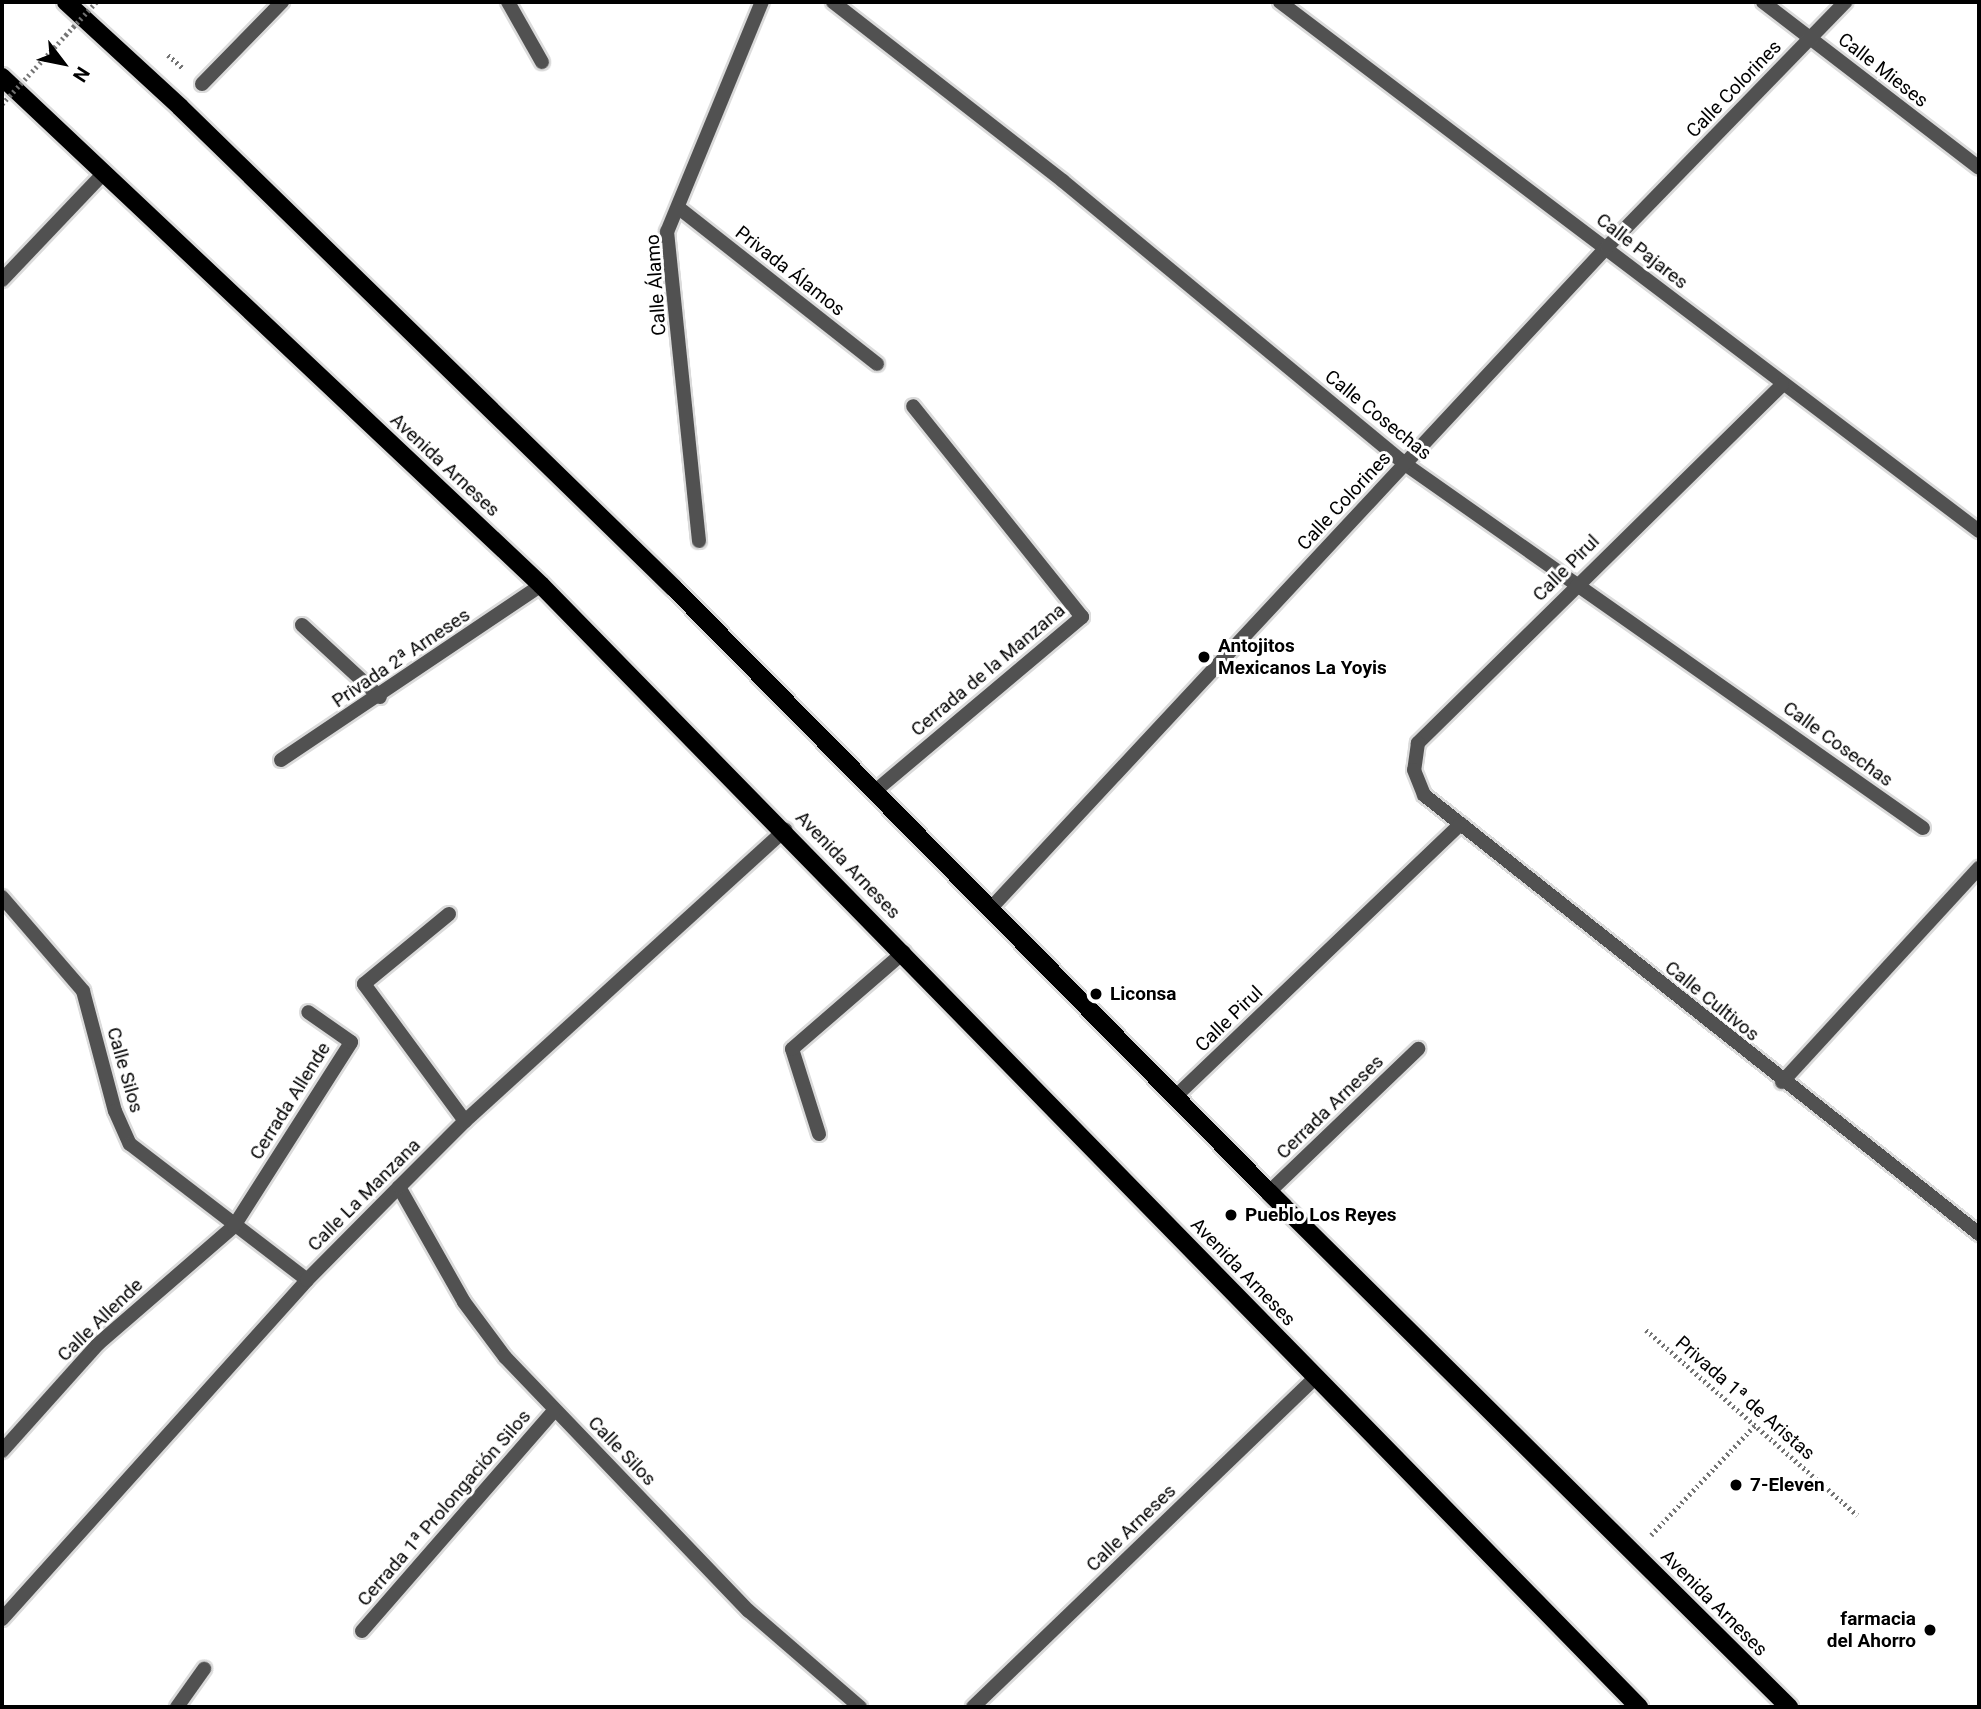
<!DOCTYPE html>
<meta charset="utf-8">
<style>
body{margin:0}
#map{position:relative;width:1981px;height:1709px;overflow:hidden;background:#fff;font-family:Roboto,sans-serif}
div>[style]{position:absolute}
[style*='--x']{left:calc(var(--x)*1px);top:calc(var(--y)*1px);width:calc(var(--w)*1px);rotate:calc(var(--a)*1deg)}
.path>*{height:4.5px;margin-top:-2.25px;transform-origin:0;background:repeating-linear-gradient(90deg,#737373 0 2px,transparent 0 5.5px)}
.roads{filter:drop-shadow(2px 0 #dbdbdb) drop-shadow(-2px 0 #dbdbdb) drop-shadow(0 2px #dbdbdb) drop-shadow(0 -2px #dbdbdb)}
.service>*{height:14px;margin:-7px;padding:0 7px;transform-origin:7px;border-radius:7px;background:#515151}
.minor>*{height:14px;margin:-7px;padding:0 7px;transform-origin:7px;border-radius:7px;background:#515151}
.primary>*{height:18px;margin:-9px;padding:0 9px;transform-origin:9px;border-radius:9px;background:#000}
.path-bridge>*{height:4.5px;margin-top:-2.25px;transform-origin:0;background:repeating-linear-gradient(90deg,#737373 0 2px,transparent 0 5.5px)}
.dots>*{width:19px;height:19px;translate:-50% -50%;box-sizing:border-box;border:4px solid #fff;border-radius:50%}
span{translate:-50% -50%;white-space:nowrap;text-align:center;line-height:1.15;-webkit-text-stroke:6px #fff;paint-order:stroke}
.street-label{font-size:19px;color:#000}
.poi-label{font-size:19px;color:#000;font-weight:700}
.left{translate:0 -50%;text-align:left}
.right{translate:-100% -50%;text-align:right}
.frame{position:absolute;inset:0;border:4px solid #000;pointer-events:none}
.north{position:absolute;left:28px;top:28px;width:70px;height:70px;-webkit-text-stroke:5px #fff;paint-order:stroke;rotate:122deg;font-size:19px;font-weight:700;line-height:28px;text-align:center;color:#000}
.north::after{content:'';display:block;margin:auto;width:24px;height:32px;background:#000;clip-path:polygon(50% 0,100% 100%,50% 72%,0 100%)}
</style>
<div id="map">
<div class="path">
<i style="--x:168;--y:55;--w:20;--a:41"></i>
<i style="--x:1646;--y:1330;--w:281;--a:41.2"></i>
<i style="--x:1651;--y:1535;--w:151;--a:-46.6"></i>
</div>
<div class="roads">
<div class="service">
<i style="--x:302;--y:625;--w:106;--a:42.7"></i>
<i style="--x:1782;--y:1082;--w:291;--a:-47.4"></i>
</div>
<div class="minor">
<i style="--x:508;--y:2;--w:69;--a:60.5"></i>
<i style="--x:833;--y:2;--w:291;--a:37.9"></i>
<i style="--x:1063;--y:181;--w:444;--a:39.6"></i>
<i style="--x:1405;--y:464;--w:633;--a:35.1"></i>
<i style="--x:1280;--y:2;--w:877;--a:37.12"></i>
<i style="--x:1763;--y:2;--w:272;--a:37.5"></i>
<i style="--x:202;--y:84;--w:115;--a:-45.7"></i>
<i style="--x:679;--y:208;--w:252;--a:38.2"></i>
<i style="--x:2;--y:280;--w:148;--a:-46.4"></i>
<i style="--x:1782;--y:385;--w:511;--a:135.48"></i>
<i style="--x:1418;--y:743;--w:27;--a:98"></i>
<i style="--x:1414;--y:770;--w:27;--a:68"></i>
<i style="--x:1424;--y:795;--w:708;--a:38.34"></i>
<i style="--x:699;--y:541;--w:311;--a:-95.9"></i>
<i style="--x:667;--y:232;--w:249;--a:-67.6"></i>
<i style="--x:281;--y:760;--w:313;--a:-33.9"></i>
<i style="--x:874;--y:792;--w:272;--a:-40.1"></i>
<i style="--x:1082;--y:617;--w:270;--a:-128.7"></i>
<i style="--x:2;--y:897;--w:124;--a:49.2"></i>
<i style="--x:83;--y:991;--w:124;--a:75.1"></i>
<i style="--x:115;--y:1111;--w:36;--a:66"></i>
<i style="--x:130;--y:1144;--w:223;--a:37.5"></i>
<i style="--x:991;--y:908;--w:904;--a:-47.02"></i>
<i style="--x:1607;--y:247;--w:342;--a:-45.8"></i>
<i style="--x:449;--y:914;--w:110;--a:140.5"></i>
<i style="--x:364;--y:984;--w:170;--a:53.6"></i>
<i style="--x:1176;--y:1096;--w:394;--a:-43.7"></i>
<i style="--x:819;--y:1134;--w:89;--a:-107.6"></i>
<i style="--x:792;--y:1049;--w:148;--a:-40.9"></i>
<i style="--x:399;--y:1187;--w:132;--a:60.5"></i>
<i style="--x:464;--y:1302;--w:69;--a:53.3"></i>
<i style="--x:505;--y:1357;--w:352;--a:46.2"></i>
<i style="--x:749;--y:1611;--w:147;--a:40.9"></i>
<i style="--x:1269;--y:1192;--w:207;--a:-43.8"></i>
<i style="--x:2;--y:1451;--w:144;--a:-48.1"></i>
<i style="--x:98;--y:1344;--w:180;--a:-40.9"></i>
<i style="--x:234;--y:1226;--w:218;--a:-57.5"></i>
<i style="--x:351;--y:1042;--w:52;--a:-145.1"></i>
<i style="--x:2;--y:1619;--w:456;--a:-48"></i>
<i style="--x:307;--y:1280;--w:131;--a:-45.3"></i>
<i style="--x:399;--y:1187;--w:93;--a:-45"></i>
<i style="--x:465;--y:1121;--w:433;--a:-42.3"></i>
<i style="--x:362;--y:1631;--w:293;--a:-48.9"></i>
<i style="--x:177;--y:1707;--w:47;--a:-54.6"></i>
<i style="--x:973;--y:1707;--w:476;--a:-43.9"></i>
</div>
<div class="primary">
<i style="--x:66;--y:2;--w:155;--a:42.6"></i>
<i style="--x:180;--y:107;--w:689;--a:44.24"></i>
<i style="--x:674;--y:588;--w:848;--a:45.43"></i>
<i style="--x:1269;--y:1192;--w:732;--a:44.72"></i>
<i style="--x:2;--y:77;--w:741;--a:43.3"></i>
<i style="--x:541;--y:585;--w:1570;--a:45.62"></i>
</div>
</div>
<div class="path-bridge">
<i style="--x:2;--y:104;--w:139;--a:-47.3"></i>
</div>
<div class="dots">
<i style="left:1204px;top:657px;background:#000"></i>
<i style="left:1096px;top:994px;background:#000"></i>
<i style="left:1231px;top:1215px;background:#000"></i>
<i style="left:1736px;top:1485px;background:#000"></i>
<i style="left:1930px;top:1630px;background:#000"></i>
</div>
<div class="street-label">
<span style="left:1883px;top:70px;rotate:38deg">Calle Mieses</span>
<span style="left:1734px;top:89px;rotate:-46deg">Calle Colorines</span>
<span style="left:1642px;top:251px;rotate:38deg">Calle Pajares</span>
<span style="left:790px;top:271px;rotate:38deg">Privada Álamos</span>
<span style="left:656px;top:285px;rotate:-94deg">Calle Álamo</span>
<span style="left:1378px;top:415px;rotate:39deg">Calle Cosechas</span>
<span style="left:445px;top:465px;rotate:43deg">Avenida Arneses</span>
<span style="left:1344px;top:501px;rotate:-47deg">Calle Colorines</span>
<span style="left:1566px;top:568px;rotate:-45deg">Calle Pirul</span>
<span style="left:401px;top:658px;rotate:-34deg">Privada 2ª Arneses</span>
<span style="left:988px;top:670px;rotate:-40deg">Cerrada de la Manzana</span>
<span style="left:1838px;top:744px;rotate:36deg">Calle Cosechas</span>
<span style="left:848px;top:865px;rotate:46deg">Avenida Arneses</span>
<span style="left:1712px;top:1001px;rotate:39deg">Calle Cultivos</span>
<span style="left:1229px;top:1019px;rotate:-44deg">Calle Pirul</span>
<span style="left:125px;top:1070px;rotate:74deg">Calle Silos</span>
<span style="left:290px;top:1101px;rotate:-58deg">Cerrada Allende</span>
<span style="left:1330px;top:1107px;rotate:-44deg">Cerrada Arneses</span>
<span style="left:364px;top:1195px;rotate:-45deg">Calle La Manzana</span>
<span style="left:1243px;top:1272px;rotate:46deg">Avenida Arneses</span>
<span style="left:100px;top:1320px;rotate:-44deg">Calle Allende</span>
<span style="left:1745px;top:1398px;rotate:41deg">Privada 1ª de Aristas</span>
<span style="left:622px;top:1451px;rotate:46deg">Calle Silos</span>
<span style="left:444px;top:1508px;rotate:-49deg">Cerrada 1ª Prolongación Silos</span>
<span style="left:1131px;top:1528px;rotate:-44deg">Calle Arneses</span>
<span style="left:1714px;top:1603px;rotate:45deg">Avenida Arneses</span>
</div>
<div class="poi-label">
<span class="left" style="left:1218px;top:657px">Antojitos<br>Mexicanos La Yoyis</span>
<span class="left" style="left:1110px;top:994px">Liconsa</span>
<span class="left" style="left:1245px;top:1215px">Pueblo Los Reyes</span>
<span class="left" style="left:1750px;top:1485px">7-Eleven</span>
<span class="right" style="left:1916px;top:1630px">farmacia<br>del Ahorro</span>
</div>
<div class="frame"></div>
<div class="north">N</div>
</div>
